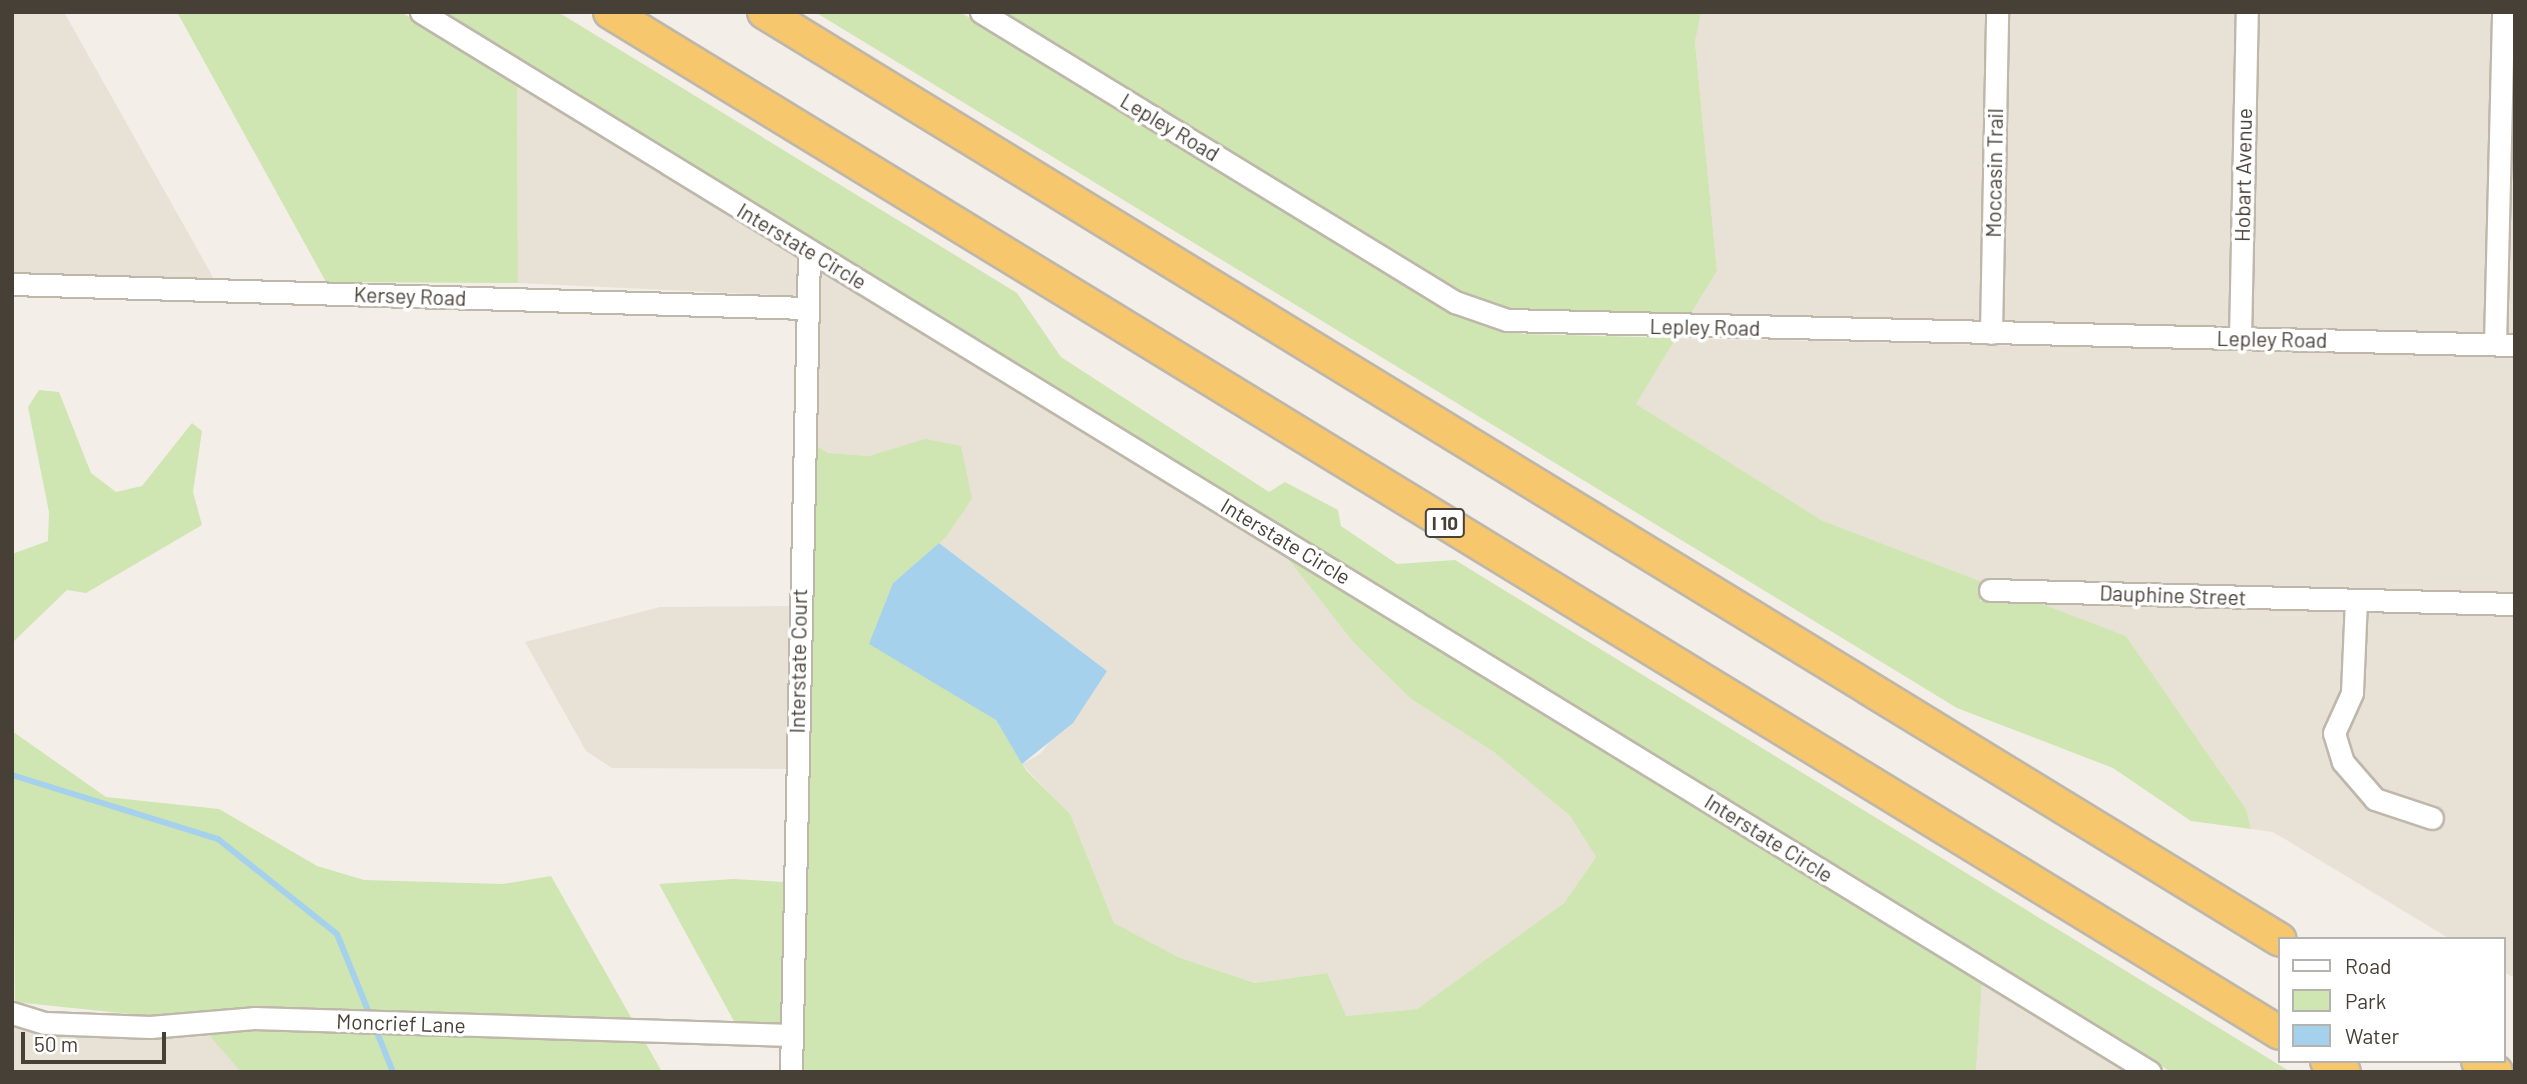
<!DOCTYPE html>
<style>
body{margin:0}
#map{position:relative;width:2527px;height:1084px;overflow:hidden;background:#f3efe8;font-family:Barlow,sans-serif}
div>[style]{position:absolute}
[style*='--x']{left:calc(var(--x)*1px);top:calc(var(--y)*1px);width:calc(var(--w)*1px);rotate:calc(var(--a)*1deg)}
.residential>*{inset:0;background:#e7e1d6}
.green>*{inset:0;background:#cfe5b2}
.water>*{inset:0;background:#a6d1ed}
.stream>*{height:6px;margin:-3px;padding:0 3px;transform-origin:3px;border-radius:3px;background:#a6d1ed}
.roads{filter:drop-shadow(2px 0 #beb7aa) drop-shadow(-2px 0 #beb7aa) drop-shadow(0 2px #beb7aa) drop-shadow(0 -2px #beb7aa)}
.minor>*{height:21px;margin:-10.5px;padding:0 10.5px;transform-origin:10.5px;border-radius:10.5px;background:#fff}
.highway>*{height:32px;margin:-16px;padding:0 16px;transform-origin:16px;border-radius:16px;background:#f7c76e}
span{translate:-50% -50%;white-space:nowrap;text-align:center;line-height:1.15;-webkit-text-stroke:7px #fff;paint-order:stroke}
.shield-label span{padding:2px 5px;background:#fff;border:2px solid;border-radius:5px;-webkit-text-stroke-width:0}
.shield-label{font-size:19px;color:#464037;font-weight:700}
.street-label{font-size:21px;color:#464037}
.frame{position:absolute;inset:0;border:14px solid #464037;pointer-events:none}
.legend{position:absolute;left:2278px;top:937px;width:228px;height:126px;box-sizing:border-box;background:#fff;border:2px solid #b5b3af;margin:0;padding:9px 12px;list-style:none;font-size:21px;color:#464037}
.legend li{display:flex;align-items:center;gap:14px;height:35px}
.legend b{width:35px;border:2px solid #b5b3af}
.scale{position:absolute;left:21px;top:1032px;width:145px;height:32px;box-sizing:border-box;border:4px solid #464037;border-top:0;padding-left:9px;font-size:21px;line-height:24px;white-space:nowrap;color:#464037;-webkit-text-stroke:5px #fff;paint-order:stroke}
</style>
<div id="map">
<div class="residential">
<i style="clip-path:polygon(12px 12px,64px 12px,214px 279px,12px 273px)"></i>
<i style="clip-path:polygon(1701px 12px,1988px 12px,1981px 321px,1690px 315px,1717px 271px,1695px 42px)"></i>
<i style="clip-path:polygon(2007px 12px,2238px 12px,2230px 326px,2001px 322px)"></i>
<i style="clip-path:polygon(2257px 12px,2493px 12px,2485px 333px,2250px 327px)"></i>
<i style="clip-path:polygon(2513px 12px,2515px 12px,2515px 334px,2505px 333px)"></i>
<i style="clip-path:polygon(517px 84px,799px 257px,798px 296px,518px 283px)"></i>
<i style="clip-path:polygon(818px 269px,1282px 551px,1353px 642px,1411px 699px,1494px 752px,1570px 816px,1596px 857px,1564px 903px,1417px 1009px,1345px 1016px,1326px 973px,1256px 983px,1178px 957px,1114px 923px,1070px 815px,1022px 764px,1040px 754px,1107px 671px,939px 543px,972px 499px,925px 440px,869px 456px,828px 453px,813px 444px)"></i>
<i style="clip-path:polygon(1676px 338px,2515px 357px,2515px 593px,1980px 581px,1823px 521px,1636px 404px)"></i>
<i style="clip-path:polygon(2037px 602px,2346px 611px,2342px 691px,2321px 736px,2336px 749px,2361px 696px,2365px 612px,2515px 615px,2515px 978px,2504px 972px,2504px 939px,2450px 939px,2273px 832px,2251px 829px,2246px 809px,2126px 636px)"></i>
<i style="clip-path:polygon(789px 606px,786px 769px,612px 768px,586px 751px,525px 642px,660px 607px)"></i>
<i style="clip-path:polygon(1982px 984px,2126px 1072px,1976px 1072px)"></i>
<i style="clip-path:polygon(12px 1025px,45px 1034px,207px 1033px,241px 1072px,12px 1072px)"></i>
</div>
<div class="green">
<i style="clip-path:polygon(177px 12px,401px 12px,517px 84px,518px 283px,326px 282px)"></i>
<i style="clip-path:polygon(442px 12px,558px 12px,1017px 293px,1061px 357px,1269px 492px,1285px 482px,1338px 510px,1341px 526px,1397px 564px,1455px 560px,2291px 1072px,2171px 1072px)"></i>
<i style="clip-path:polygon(815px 12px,960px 12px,1469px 321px,1524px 334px,1676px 338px,1636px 404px,1823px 521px,1980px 581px,1980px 601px,2037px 602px,2126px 636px,2246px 809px,2251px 829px,2191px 821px,2113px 768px,1957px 708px)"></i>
<i style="clip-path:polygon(1002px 12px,1701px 12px,1695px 42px,1717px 271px,1690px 315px,1526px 312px,1475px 299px)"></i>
<i style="clip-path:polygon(39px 390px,59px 392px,91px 473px,116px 492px,142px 486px,192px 423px,202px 431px,193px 492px,202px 525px,86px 593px,67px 590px,12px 643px,12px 554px,48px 541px,49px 512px,28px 407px)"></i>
<i style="clip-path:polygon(925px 439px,961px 446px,972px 499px,945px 538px,893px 583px,939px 683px,996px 720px,1026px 770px,1070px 814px,1114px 923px,1178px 957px,1255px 983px,1327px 973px,1346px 1016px,1417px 1009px,1564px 903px,1596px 857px,1570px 816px,1494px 752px,1411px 699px,1353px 642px,1282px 551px,2128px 1072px,1982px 984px,1976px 1072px,801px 1072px,813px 444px,828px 453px,869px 456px)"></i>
<i style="clip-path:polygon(12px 731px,106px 797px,219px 809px,317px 866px,364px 880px,503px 884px,551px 876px,632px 1019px,255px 1007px,149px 1016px,15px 1002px)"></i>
<i style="clip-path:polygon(733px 879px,784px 882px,782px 1024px,736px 1025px,659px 884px)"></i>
<i style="clip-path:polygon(254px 1029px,645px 1042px,662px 1072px,241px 1072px,207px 1033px)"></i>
</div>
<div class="water">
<i style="clip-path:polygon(939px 543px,1107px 671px,1073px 723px,1022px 764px,996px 720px,869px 644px,893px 583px)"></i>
</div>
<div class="stream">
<i style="--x:12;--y:775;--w:216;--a:17.3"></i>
<i style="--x:218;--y:839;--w:152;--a:38.6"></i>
<i style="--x:337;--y:934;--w:149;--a:67.9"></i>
</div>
<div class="roads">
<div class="minor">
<i style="--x:421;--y:12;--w:2028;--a:31.51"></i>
<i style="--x:981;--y:12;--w:556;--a:31.46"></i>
<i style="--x:1455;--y:302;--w:55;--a:19.1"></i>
<i style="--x:1507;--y:320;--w:1008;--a:1.42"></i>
<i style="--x:12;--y:284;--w:795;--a:1.73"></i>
<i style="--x:1991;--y:333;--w:321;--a:-88.9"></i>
<i style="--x:2240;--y:338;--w:326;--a:-88.8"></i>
<i style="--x:2495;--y:344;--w:332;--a:-88.6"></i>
<i style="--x:1990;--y:590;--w:525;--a:1.53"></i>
<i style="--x:2356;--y:600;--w:93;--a:92.5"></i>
<i style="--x:2352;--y:693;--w:44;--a:114.2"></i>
<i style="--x:2334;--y:733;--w:30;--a:73"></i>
<i style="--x:2343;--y:762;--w:49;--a:49.1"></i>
<i style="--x:2375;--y:799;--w:60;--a:18.4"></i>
<i style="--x:12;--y:1013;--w:34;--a:17"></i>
<i style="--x:45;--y:1023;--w:105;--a:2.2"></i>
<i style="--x:150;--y:1027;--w:104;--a:-4.9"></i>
<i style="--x:254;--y:1018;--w:537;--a:1.81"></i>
<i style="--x:791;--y:1072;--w:821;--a:-88.74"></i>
</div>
<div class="highway">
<i style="--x:610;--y:12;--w:1957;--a:31.44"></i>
<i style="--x:764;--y:12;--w:1777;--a:31.47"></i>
<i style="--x:2327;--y:1061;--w:20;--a:33"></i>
<i style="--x:2478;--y:1061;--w:21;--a:31"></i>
</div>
</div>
<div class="shield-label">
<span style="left:1445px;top:523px">I 10</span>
</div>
<div class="street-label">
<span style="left:1170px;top:127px;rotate:31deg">Lepley Road</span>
<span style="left:1994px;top:173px;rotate:-89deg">Moccasin Trail</span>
<span style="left:2243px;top:175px;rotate:-89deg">Hobart Avenue</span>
<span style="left:802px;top:246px;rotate:31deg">Interstate Circle</span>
<span style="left:410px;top:296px;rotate:2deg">Kersey Road</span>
<span style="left:1705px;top:327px;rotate:1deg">Lepley Road</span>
<span style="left:2272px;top:339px;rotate:1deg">Lepley Road</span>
<span style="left:1286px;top:541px;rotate:31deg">Interstate Circle</span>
<span style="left:2173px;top:595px;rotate:2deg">Dauphine Street</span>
<span style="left:798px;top:661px;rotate:-89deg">Interstate Court</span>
<span style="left:1769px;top:838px;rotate:32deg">Interstate Circle</span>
<span style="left:401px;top:1023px;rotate:2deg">Moncrief Lane</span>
</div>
<div class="frame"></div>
<ul class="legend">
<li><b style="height:9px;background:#fff"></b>Road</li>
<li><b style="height:19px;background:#cfe5b2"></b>Park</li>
<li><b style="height:19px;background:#a6d1ed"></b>Water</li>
</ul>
<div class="scale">50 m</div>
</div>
